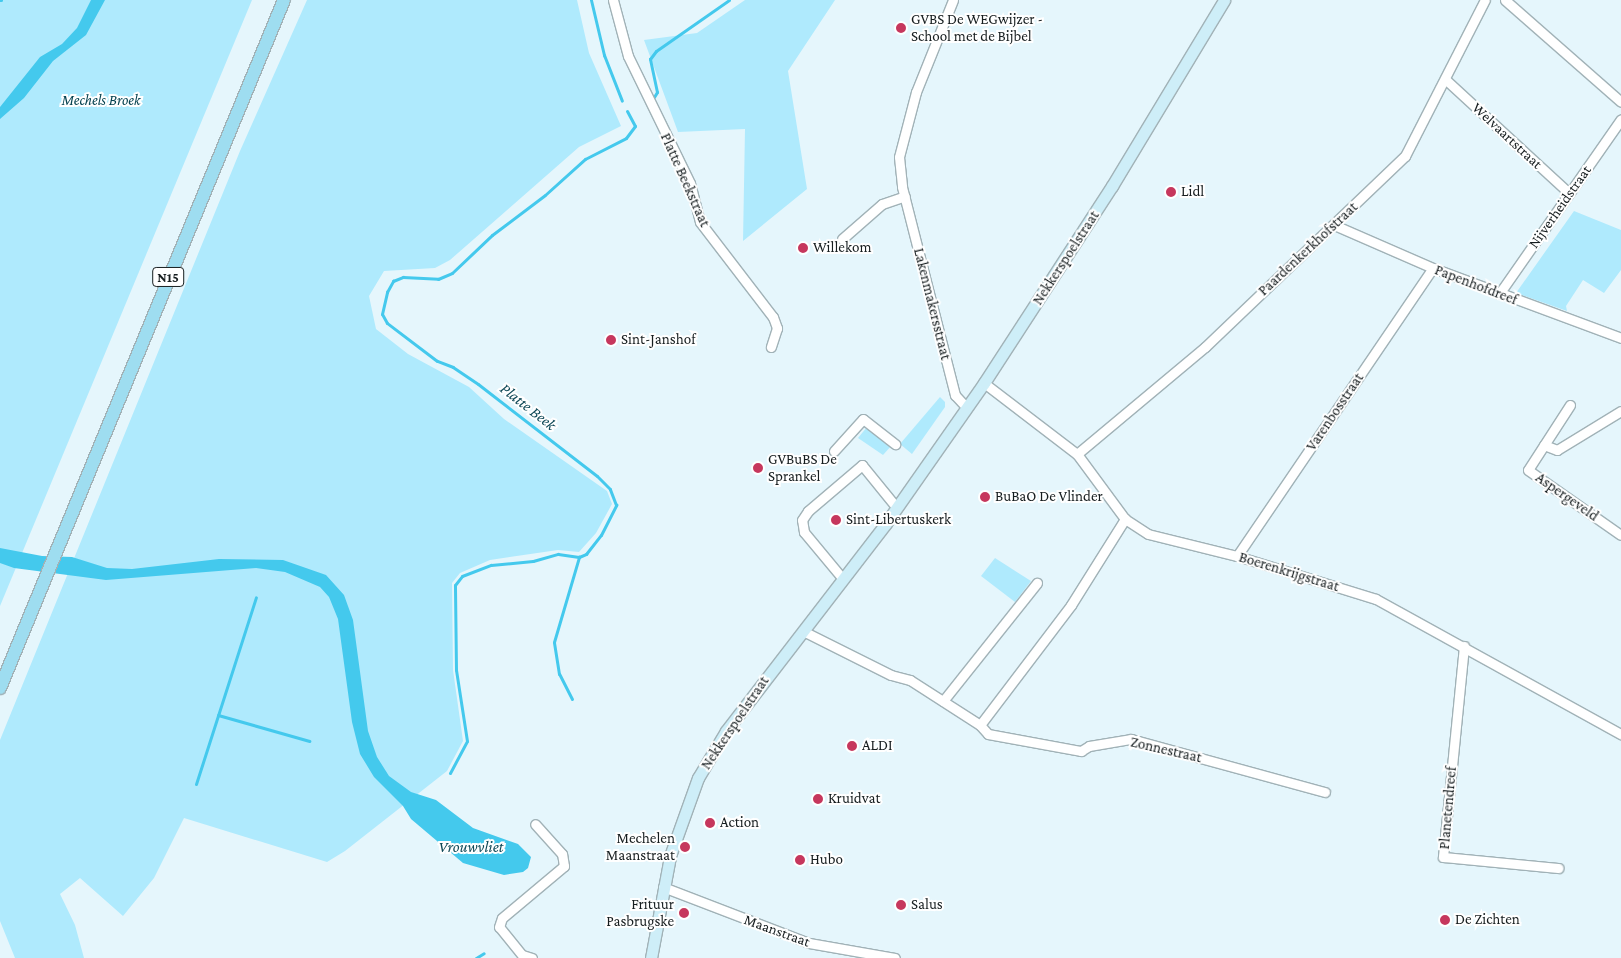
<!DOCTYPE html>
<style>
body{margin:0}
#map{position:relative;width:1621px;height:958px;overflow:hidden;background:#e5f6fc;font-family:"Crimson Pro",serif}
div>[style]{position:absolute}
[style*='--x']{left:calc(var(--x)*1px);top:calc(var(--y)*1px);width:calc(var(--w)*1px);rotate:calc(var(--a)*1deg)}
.green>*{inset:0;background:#afeafd}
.water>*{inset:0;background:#44c9ed}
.stream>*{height:3px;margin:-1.5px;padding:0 1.5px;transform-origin:1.5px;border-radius:1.5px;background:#44c9ed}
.roads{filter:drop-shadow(1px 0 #a1b2b7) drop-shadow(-1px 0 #a1b2b7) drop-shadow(0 1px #a1b2b7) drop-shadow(0 -1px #a1b2b7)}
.minor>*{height:9px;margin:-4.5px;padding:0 4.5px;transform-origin:4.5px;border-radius:4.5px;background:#fff}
.secondary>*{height:11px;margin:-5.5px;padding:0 5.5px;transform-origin:5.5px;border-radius:5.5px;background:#ceeef8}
.primary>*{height:12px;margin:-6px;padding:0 6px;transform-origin:6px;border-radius:6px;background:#9eddf0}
.dots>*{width:14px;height:14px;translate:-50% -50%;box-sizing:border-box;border:2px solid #fff;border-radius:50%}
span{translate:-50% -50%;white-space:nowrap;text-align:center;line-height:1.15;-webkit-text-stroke:4px #fff;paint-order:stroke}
.shield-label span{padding:1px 4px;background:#fff;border:1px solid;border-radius:4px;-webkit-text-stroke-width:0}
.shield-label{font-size:14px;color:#161d1f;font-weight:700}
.poi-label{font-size:15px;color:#161d1f}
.left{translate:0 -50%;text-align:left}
.right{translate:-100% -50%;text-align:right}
.park-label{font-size:15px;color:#054250;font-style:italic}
.street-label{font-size:15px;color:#161d1f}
.water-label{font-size:16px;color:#0e4856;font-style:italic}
</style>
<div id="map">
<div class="green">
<i style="clip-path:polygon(0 0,252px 0,0 606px)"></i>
<i style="clip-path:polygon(307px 0,577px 0,589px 53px,621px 126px,579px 147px,450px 260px,435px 268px,384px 271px,369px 296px,376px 329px,408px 354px,469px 387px,504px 419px,607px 491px,612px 504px,596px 533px,579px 552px,558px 550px,490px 560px,460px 573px,452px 583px,453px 670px,463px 741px,447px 771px,345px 851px,327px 862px,184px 818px,154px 878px,123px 916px,80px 878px,60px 894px,75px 925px,84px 958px,15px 958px,0 921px,0 740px,240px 151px)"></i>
<i style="clip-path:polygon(745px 0,835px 0,788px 71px,807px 189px,743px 241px,745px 129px,678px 132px,644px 40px,697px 33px)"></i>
<i style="clip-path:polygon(1574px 211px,1621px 230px,1621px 270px,1604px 293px,1583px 280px,1566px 306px,1567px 311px,1516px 293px)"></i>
<i style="clip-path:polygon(940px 397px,945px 402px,945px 407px,912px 454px,900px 444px)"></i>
<i style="clip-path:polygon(867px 427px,892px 445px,883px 455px,858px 438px)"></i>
<i style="clip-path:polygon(995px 558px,1031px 581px,1015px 602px,981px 576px)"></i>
</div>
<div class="water">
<i style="clip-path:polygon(91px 0,105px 0,86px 35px,53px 61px,24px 98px,0 119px,0 107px,40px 57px,62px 44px,77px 28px)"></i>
<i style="clip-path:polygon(0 548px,42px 556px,72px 557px,107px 568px,132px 569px,219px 559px,283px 560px,326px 575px,344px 595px,353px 620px,368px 731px,377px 757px,389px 776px,411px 792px,436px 800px,473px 828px,518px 844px,531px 857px,528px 868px,523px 872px,504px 875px,463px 863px,411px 819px,403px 806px,374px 777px,360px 754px,352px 722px,338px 619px,329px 597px,320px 587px,285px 572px,256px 568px,106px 580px,14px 568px,0 563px)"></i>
</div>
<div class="stream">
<i style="--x:0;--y:0;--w:1;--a:0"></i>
<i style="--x:591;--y:0;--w:57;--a:76.7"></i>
<i style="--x:604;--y:55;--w:49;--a:68.6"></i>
<i style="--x:654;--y:97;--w:6;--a:-59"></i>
<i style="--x:657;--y:92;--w:34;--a:-102"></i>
<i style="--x:650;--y:59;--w:10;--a:-53"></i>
<i style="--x:656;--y:51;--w:89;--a:-34.9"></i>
<i style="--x:572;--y:699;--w:28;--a:-117"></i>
<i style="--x:559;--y:674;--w:32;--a:-99"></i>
<i style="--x:554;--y:642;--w:89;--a:-73.6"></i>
<i style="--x:218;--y:715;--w:95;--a:15.9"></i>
<i style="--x:450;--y:773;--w:36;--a:-62"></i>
<i style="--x:467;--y:741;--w:72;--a:-98.8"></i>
<i style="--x:456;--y:670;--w:85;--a:-90.7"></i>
<i style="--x:455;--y:585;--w:11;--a:-52"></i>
<i style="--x:462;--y:576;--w:31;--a:-21"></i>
<i style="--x:491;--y:565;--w:42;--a:-5.4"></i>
<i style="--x:533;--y:561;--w:26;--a:-16"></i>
<i style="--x:558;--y:554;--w:21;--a:8"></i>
<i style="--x:579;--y:557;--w:8;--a:-23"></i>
<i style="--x:586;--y:554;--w:24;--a:-52"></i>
<i style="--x:601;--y:535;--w:34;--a:-63"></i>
<i style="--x:616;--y:505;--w:17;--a:-111"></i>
<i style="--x:610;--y:489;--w:18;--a:-135"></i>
<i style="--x:597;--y:476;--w:150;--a:-142.3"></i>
<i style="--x:478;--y:384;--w:30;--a:-146"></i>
<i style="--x:453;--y:367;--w:17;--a:-159"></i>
<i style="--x:437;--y:361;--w:63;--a:-142.8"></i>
<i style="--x:387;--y:323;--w:10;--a:-119"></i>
<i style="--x:382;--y:314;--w:23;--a:-77"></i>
<i style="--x:387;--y:292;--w:13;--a:-61"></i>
<i style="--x:393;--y:281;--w:11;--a:-22"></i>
<i style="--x:403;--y:277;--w:35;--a:3"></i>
<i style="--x:438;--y:279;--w:15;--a:-23"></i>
<i style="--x:452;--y:273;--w:55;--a:-43.5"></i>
<i style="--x:492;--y:235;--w:66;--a:-37"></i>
<i style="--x:545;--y:195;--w:54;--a:-42"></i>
<i style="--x:585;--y:159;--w:46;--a:-27.1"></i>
<i style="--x:626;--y:138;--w:15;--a:-53"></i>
<i style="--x:635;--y:126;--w:17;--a:-118"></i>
<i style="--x:196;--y:784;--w:196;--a:-72.2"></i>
<i style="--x:476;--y:958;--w:9;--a:-32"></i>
</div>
<div class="roads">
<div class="minor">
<i style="--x:613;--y:0;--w:58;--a:75"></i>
<i style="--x:628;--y:56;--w:141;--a:64"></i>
<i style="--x:690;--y:183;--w:40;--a:75.6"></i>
<i style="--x:700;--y:222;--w:120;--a:52.5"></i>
<i style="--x:773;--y:317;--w:12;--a:70"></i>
<i style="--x:777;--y:328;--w:20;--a:108"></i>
<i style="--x:953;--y:0;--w:99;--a:111.9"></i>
<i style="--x:916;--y:92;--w:67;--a:104.7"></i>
<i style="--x:899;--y:157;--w:30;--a:84"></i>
<i style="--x:902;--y:187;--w:215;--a:75.7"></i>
<i style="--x:955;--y:395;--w:16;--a:47"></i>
<i style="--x:1505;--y:0;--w:154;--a:41.3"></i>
<i style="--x:1445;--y:79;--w:168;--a:42.6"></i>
<i style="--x:1334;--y:225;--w:108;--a:23.5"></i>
<i style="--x:1433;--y:268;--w:201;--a:20.4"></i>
<i style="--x:842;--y:239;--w:53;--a:-41.2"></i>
<i style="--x:882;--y:204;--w:24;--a:-19"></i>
<i style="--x:1499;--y:294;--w:213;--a:-55.1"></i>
<i style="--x:984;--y:383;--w:117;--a:37.4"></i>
<i style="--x:1077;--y:454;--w:81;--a:53.6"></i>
<i style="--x:1125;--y:519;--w:27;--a:33"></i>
<i style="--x:1148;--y:534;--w:92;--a:13.9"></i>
<i style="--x:1237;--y:556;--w:145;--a:17.2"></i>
<i style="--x:1376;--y:599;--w:280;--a:28.9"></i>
<i style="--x:1570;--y:405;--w:77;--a:122.9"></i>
<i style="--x:1528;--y:470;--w:113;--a:35"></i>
<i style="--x:1544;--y:445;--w:14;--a:21"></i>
<i style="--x:1557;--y:450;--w:75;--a:-31.4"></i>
<i style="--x:834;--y:451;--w:43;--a:-47.8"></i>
<i style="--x:863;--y:419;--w:41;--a:38"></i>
<i style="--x:1077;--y:454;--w:167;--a:-39.9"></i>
<i style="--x:1205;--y:347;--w:277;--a:-43.7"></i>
<i style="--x:1405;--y:156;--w:175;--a:-62.9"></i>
<i style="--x:1237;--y:556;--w:348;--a:-55.8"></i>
<i style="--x:843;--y:579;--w:61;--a:-129.7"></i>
<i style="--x:804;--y:532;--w:12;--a:-99"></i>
<i style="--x:802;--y:520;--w:11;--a:-56"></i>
<i style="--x:808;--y:511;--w:71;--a:-40.4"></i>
<i style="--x:862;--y:465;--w:55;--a:50.9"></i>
<i style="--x:803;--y:631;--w:98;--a:26.6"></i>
<i style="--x:891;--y:675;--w:20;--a:15"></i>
<i style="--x:910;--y:680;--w:83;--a:32.7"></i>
<i style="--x:980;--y:725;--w:12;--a:48"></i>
<i style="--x:988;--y:734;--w:95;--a:10.4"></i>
<i style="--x:1081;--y:751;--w:9;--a:-32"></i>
<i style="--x:1089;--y:746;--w:43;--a:-9.5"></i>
<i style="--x:1131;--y:739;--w:201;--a:15.3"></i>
<i style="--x:1464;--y:646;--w:212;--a:95.7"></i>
<i style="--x:1443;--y:857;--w:116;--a:5.5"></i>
<i style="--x:943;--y:701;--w:151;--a:-51.5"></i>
<i style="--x:980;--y:725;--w:151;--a:-52.8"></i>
<i style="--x:1071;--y:605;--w:102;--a:-57.9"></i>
<i style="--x:663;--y:887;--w:156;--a:21"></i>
<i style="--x:809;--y:943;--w:87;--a:9.9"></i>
<i style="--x:532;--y:958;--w:10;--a:-163"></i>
<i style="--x:522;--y:955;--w:36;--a:-129"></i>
<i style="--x:499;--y:927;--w:9;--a:-72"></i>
<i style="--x:502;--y:918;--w:81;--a:-40"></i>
<i style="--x:564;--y:866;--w:12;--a:-99"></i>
<i style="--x:562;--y:854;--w:40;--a:-132"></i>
</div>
<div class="secondary">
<i style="--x:651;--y:958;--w:104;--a:-79.4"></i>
<i style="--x:670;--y:856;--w:83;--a:-70.3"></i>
<i style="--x:698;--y:778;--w:55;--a:-59.2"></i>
<i style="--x:726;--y:731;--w:262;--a:-52.4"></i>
<i style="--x:886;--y:523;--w:171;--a:-55"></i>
<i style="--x:984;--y:383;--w:235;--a:-57"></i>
<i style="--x:1112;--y:186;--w:217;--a:-58.9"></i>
</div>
<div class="primary">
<i style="--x:0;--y:688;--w:744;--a:-67.57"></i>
</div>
</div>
<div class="dots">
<i style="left:901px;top:28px;background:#c6375d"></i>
<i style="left:1171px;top:192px;background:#c6375d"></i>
<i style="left:803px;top:248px;background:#c6375d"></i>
<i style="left:611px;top:340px;background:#c6375d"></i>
<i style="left:758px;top:468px;background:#c6375d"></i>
<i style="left:985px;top:497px;background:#c6375d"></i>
<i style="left:836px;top:520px;background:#c6375d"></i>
<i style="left:852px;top:746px;background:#c6375d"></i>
<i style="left:818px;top:799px;background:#c6375d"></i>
<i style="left:710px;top:823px;background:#c6375d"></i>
<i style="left:685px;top:847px;background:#c6375d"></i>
<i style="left:800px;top:860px;background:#c6375d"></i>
<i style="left:901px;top:905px;background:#c6375d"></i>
<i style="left:684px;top:913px;background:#c6375d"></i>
<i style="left:1445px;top:920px;background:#c6375d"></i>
</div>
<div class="shield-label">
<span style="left:168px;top:277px">N15</span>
</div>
<div class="poi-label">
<span class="left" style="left:911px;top:28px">GVBS De WEGwijzer -<br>School met de Bijbel</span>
<span class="left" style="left:1181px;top:192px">Lidl</span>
<span class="left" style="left:813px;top:248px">Willekom</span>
<span class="left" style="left:621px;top:340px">Sint-Janshof</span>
<span class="left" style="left:768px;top:468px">GVBuBS De<br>Sprankel</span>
<span class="left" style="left:995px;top:497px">BuBaO De Vlinder</span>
<span class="left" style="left:846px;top:520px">Sint-Libertuskerk</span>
<span class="left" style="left:862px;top:746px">ALDI</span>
<span class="left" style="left:828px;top:799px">Kruidvat</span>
<span class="left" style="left:720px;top:823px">Action</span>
<span class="right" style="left:675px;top:847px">Mechelen<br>Maanstraat</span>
<span class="left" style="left:810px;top:860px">Hubo</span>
<span class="right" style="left:674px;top:913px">Frituur<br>Pasbrugske</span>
<span class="left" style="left:911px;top:905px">Salus</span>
<span class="left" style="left:1455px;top:920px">De Zichten</span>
</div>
<div class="park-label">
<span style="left:101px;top:101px">Mechels Broek</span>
</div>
<div class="street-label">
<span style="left:1507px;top:136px;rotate:43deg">Welvaartstraat</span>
<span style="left:685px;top:180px;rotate:66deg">Platte Beekstraat</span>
<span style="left:1560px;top:207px;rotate:-55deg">Nijverheidstraat</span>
<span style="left:1308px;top:249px;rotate:-43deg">Paardenkerkhofstraat</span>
<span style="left:1066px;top:258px;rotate:-57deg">Nekkerspoelstraat</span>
<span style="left:1476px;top:285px;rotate:21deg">Papenhofdreef</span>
<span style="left:932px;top:304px;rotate:76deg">Lakenmakersstraat</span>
<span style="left:1335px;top:412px;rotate:-56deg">Varenbosstraat</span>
<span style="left:1567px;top:497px;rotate:35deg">Aspergeveld</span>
<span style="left:1289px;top:572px;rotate:17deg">Boerenkrijgstraat</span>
<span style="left:735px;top:723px;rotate:-56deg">Nekkerspoelstraat</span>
<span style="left:1166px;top:750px;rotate:13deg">Zonnestraat</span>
<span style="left:1448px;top:808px;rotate:-85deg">Planetendreef</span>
<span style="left:777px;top:931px;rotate:20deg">Maanstraat</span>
</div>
<div class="water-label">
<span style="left:528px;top:407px;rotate:38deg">Platte Beek</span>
<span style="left:471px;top:847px">Vrouwvliet</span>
</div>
</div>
